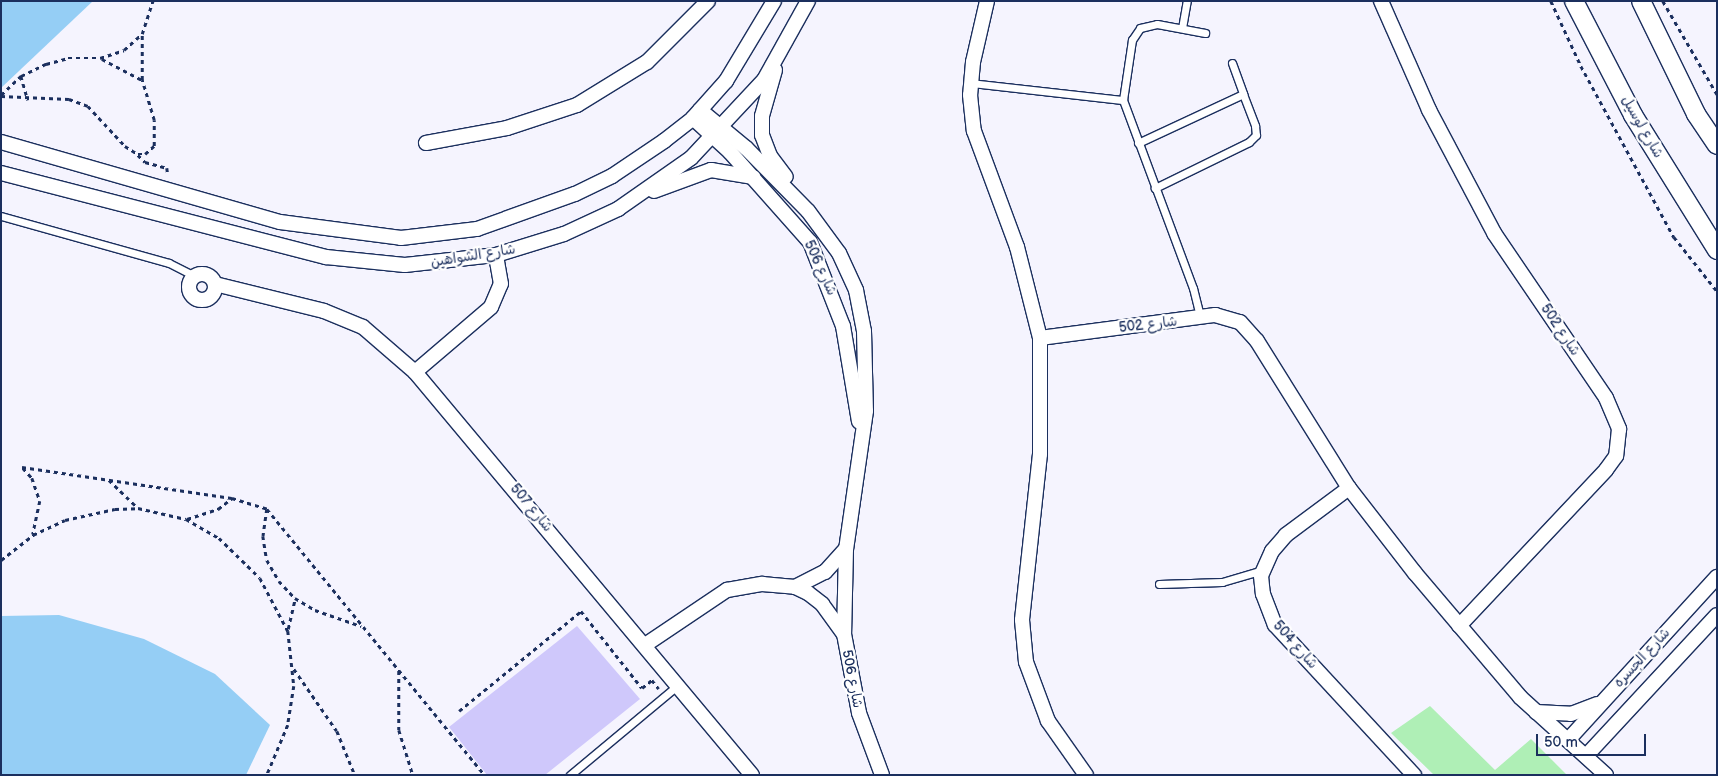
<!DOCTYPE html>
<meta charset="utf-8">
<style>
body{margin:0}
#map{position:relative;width:1718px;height:776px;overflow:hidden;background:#f5f4fe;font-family:"Balsamiq Sans","Playpen Sans Arabic",sans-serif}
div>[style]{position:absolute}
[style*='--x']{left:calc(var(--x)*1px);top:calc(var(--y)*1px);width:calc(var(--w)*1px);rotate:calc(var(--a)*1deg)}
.green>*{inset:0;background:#afefb6}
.water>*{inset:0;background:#95cef5}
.building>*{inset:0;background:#cfc8fb}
.path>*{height:2.5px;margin-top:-1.25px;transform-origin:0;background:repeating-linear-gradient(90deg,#1b2f5e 0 4px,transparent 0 8px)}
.roads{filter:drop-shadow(1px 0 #1b2f5e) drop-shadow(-1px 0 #1b2f5e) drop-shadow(0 1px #1b2f5e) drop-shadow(0 -1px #1b2f5e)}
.service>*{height:7px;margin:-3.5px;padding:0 3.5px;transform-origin:3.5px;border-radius:3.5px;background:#fff}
.minor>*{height:14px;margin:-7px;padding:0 7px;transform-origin:7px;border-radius:7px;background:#fff}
.minor>.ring{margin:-7px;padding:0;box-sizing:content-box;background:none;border:14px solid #fff;border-radius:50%}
.tertiary>*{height:18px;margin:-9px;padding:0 9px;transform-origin:9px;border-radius:9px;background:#fff}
span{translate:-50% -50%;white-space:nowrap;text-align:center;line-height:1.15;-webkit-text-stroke:4.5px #fff;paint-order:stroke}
.street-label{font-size:14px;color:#1b2f5e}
.frame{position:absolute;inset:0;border:2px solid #1b2f5e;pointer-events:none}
.scale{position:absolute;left:1536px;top:734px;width:110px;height:22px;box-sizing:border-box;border:2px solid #1b2f5e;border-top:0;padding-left:6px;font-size:15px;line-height:18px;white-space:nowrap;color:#1b2f5e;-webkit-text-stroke:4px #fff;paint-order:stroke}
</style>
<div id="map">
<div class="green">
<i style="clip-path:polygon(1430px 706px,1495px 770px,1531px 739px,1567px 775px,1434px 775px,1391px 733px)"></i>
</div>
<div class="water">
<i style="clip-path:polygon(1px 1px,93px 1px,1px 88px)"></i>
<i style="clip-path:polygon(59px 615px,144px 639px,215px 674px,270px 725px,246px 775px,1px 775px,1px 616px)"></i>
</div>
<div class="building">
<i style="clip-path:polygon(577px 626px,640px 699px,545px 775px,487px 775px,449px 727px)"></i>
</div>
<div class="path">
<i style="--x:1551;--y:1;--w:72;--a:65.2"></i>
<i style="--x:1581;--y:66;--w:195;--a:61.5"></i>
<i style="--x:1674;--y:237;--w:69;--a:51.5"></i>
<i style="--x:1663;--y:1;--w:108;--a:59.9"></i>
<i style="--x:102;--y:59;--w:45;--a:27.7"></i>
<i style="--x:21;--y:76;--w:25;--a:74"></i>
<i style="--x:1;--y:95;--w:28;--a:-44"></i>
<i style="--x:21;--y:76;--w:28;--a:-26"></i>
<i style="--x:46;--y:64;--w:23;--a:-15"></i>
<i style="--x:68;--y:58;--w:32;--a:0"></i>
<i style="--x:100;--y:58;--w:25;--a:-18"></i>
<i style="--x:124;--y:50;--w:24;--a:-42"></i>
<i style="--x:142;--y:34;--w:35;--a:-72"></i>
<i style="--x:1;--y:96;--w:68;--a:2.5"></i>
<i style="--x:69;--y:99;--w:20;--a:20"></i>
<i style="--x:88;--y:106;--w:54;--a:47.2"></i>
<i style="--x:125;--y:146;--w:15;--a:32"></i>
<i style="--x:138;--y:154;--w:7;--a:0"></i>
<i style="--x:145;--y:154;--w:12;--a:-42"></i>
<i style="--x:154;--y:146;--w:26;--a:-90"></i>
<i style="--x:154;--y:120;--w:42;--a:-106.7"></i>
<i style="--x:142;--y:80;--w:46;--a:-90"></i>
<i style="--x:138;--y:155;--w:10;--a:45"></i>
<i style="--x:145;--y:162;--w:23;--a:15"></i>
<i style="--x:167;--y:168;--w:7;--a:82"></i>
<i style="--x:22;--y:467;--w:212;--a:8.4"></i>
<i style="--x:232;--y:498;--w:37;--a:17"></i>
<i style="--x:267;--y:509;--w:344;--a:50.7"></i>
<i style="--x:23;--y:468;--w:13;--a:48"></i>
<i style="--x:32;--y:478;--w:24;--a:71"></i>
<i style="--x:40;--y:501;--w:34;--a:102"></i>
<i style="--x:109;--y:480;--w:39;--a:44"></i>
<i style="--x:267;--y:509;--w:27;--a:98"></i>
<i style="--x:263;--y:536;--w:24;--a:81"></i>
<i style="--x:267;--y:560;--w:24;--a:60"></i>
<i style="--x:279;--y:581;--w:23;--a:47"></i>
<i style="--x:295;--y:598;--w:23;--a:31"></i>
<i style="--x:315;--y:610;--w:49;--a:19.2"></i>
<i style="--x:187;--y:519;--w:33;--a:-18"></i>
<i style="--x:218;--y:509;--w:18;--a:-38"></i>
<i style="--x:1;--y:560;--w:41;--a:-38"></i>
<i style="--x:33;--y:535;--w:35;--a:-25"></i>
<i style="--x:65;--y:520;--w:51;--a:-12.4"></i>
<i style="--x:115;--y:509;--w:23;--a:-2"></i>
<i style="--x:138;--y:508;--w:49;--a:12.9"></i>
<i style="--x:186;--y:519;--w:38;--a:30"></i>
<i style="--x:219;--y:538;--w:57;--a:44.3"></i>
<i style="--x:260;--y:578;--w:60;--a:62.2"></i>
<i style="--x:288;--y:631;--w:55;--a:83.8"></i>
<i style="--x:294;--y:686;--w:39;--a:99"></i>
<i style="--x:288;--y:725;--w:54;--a:112.8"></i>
<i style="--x:288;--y:629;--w:32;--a:-77"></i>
<i style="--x:294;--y:669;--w:75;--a:55.3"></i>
<i style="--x:337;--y:731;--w:48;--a:67.8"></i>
<i style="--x:399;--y:671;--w:59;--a:90"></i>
<i style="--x:399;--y:730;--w:47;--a:72.7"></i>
<i style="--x:459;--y:711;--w:158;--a:-39.3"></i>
<i style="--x:581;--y:611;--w:98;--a:51.6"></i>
<i style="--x:642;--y:688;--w:13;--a:-39"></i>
<i style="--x:652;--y:680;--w:11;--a:52"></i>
</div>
<div class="roads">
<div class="service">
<i style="--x:1182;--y:28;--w:27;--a:-80"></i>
<i style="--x:1232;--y:63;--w:33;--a:70"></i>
<i style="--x:971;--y:83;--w:153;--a:6.4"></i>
<i style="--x:1123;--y:100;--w:201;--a:69.6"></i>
<i style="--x:1193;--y:288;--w:30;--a:76"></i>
<i style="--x:1123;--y:100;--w:61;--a:-81.5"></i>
<i style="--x:1132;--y:40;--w:14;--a:-56"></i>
<i style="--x:1140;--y:28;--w:17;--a:-13"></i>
<i style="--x:1157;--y:24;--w:49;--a:10.6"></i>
<i style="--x:1138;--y:143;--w:116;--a:-25"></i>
<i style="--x:1243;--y:94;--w:34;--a:69"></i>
<i style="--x:1255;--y:126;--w:9;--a:84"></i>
<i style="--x:1256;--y:135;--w:10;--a:135"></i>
<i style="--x:1249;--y:142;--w:105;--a:153.9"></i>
<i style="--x:1;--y:216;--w:174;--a:15.6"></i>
<i style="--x:169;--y:263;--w:29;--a:27"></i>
<i style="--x:1159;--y:584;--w:63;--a:-1.8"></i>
<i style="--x:1222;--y:582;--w:43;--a:-16.3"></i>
<i style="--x:570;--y:775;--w:141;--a:-39.8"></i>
</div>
<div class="minor">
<i style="--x:987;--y:1;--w:63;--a:102.9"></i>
<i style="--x:973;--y:62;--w:33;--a:95"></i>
<i style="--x:970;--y:95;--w:36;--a:84"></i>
<i style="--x:974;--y:131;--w:124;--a:69.7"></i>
<i style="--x:1017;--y:247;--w:94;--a:75.8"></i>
<i style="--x:1040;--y:338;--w:116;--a:90"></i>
<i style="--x:1040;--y:454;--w:167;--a:96.2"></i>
<i style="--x:1022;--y:620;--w:42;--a:84.6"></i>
<i style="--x:1026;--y:662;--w:63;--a:69.6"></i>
<i style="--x:1048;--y:721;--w:66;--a:54.9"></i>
<i style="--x:1381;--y:1;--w:119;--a:66.2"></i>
<i style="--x:1429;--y:110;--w:139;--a:62.1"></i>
<i style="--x:1494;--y:233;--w:199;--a:55.8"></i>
<i style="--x:1606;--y:398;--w:34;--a:67"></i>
<i style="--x:1619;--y:429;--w:27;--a:96"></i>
<i style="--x:1616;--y:456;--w:17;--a:126"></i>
<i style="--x:1606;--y:470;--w:214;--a:133.3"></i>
<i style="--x:775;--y:70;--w:48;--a:105.8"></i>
<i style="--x:762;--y:116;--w:19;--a:90"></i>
<i style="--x:762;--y:135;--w:22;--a:69"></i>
<i style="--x:770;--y:156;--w:26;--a:53"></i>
<i style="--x:700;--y:110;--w:60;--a:39.6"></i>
<i style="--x:746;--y:148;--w:88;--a:45.5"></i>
<i style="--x:808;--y:211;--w:52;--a:53.6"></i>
<i style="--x:839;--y:253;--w:41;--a:65.3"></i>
<i style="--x:856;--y:290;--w:42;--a:79"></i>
<i style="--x:864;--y:331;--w:80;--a:88.6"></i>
<i style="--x:866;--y:411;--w:139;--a:98.2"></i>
<i style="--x:846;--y:549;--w:85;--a:91.3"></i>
<i style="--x:844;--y:634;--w:80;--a:79.2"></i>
<i style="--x:859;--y:713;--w:66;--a:69.6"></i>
<i style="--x:693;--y:118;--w:50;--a:42.6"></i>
<i style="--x:730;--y:152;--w:120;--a:48.4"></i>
<i style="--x:810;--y:242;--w:90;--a:68.6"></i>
<i style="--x:843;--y:326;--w:97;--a:80.5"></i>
<i style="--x:1;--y:142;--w:290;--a:16"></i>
<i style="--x:280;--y:222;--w:122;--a:7.5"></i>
<i style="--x:401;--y:238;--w:77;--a:-6.8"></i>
<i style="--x:477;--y:229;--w:104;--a:-19.7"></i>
<i style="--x:575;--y:194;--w:41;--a:-25.9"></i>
<i style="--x:612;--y:176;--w:63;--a:-33.9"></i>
<i style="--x:664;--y:141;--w:37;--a:-38"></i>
<i style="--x:693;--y:118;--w:50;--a:-48.3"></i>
<i style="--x:726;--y:81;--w:93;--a:-59"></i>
<i style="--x:426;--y:143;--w:82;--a:-10.5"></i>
<i style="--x:507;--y:128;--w:74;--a:-18.2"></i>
<i style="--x:577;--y:105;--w:82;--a:-31.6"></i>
<i style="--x:647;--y:62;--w:86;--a:-45"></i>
<i style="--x:1;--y:173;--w:336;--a:14.5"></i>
<i style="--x:326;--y:257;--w:79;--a:5.8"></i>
<i style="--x:405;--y:265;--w:92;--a:-6.3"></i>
<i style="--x:496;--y:255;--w:71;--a:-17.2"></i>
<i style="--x:564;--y:234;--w:60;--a:-24.8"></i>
<i style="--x:618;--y:209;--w:89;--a:-34.9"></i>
<i style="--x:691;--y:158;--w:107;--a:-46.9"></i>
<i style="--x:764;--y:80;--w:90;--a:-60.9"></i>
<i style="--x:654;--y:191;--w:61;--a:-20.2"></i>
<i style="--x:711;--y:170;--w:43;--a:9.5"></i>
<i class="ring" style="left:189px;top:274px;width:12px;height:12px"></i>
<i style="--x:215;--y:284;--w:112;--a:13.9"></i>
<i style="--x:324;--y:311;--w:42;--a:22.3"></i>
<i style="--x:363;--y:327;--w:69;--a:40.9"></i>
<i style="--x:415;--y:372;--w:525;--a:50.1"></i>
<i style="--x:1040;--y:338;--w:177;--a:-7.5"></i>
<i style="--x:1215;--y:315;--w:26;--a:16"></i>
<i style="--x:1240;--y:322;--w:25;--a:48"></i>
<i style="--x:1257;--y:341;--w:173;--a:58"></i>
<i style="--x:1349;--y:488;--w:108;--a:52.2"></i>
<i style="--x:1415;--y:573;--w:162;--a:49.7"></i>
<i style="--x:1520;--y:697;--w:116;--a:42.2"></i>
<i style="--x:415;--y:372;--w:100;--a:-40.5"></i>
<i style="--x:491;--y:307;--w:25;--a:-67"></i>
<i style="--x:501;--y:284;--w:29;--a:-100"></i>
<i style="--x:1349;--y:488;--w:79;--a:143.3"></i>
<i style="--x:1286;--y:535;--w:21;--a:131"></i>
<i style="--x:1272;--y:551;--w:27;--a:114"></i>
<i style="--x:1261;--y:576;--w:18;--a:84"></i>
<i style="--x:1263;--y:594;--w:33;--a:69"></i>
<i style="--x:1275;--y:625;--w:205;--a:47.2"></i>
<i style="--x:795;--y:587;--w:34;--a:-27"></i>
<i style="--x:825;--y:572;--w:31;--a:-48"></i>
<i style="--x:645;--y:645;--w:99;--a:-33.9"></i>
<i style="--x:727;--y:590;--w:36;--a:-10"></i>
<i style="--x:762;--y:584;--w:33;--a:5"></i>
<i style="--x:795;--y:587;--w:14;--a:25"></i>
<i style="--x:808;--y:593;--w:18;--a:38"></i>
<i style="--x:822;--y:604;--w:36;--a:54"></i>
<i style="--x:1536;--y:712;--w:35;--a:3"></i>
<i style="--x:1571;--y:714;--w:28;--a:-21"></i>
<i style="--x:1568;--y:740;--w:221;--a:-47.6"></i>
<i style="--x:1586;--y:756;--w:192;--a:-47.1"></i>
</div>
<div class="tertiary">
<i style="--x:1574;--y:1;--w:128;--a:62.6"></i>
<i style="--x:1633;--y:115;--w:159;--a:58.1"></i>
<i style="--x:1641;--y:1;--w:126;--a:64"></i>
<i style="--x:1696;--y:114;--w:37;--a:56"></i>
</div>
</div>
<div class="street-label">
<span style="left:1642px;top:127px;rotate:60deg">شارع لوسيل</span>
<span style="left:473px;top:256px;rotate:-9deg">شارع الشواهين</span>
<span style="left:820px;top:268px;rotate:65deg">شارع 506</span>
<span style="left:1148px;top:325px;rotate:-7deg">شارع 502</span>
<span style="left:1560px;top:330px;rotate:56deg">شارع 502</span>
<span style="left:531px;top:508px;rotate:50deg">شارع 507</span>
<span style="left:1295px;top:645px;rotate:48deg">شارع 504</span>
<span style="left:1642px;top:658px;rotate:-47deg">شارع الجسره</span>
<span style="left:852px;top:679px;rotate:79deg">شارع 506</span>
</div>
<div class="frame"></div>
<div class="scale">50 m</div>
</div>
